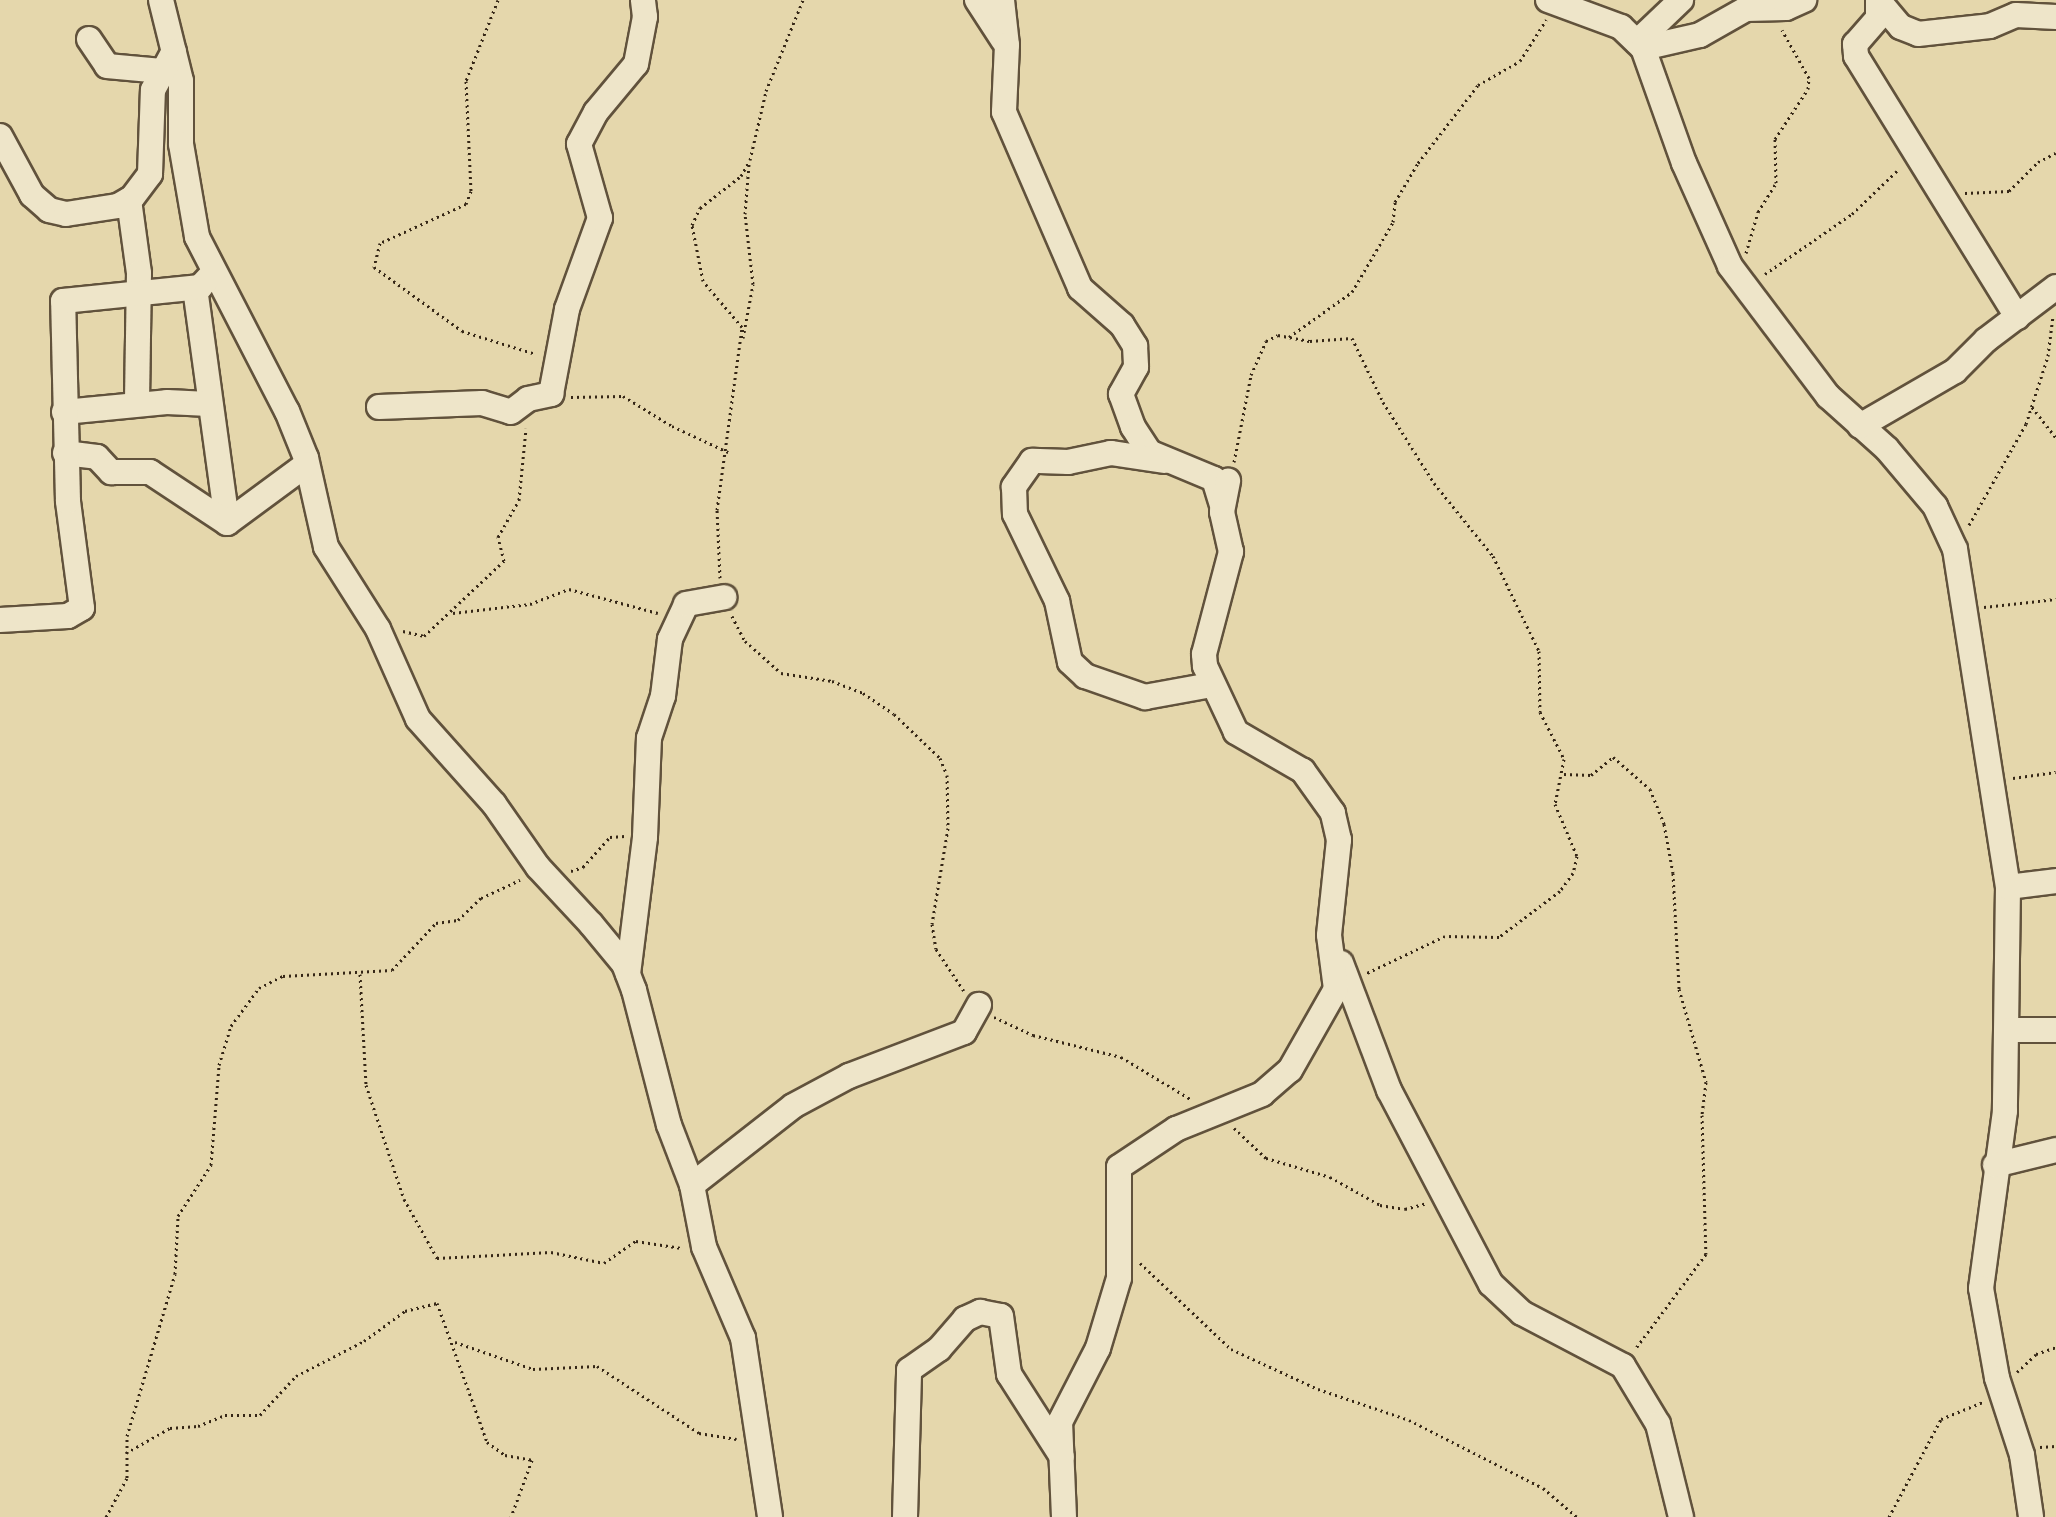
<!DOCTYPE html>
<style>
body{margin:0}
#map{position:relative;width:2056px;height:1517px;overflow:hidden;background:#e5d7ac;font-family:Alegreya,serif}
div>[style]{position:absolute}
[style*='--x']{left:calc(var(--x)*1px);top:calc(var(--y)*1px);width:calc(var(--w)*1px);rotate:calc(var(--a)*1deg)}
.path>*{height:3px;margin-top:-1.5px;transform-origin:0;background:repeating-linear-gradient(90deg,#352616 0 2px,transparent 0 6px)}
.roads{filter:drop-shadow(2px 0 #61523c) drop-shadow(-2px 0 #61523c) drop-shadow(0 2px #61523c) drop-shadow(0 -2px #61523c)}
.minor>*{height:24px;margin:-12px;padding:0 12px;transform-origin:12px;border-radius:12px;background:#eee5c9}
span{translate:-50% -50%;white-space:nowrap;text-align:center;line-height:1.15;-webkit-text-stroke:6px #eee5c9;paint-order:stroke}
</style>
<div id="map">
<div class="path">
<i style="--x:498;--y:0;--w:87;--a:111.6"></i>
<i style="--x:466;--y:81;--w:110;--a:87.4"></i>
<i style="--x:471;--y:191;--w:14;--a:111"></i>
<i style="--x:466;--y:204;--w:94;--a:155.6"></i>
<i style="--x:380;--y:243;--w:25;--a:104"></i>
<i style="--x:374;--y:267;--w:109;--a:36"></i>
<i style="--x:462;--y:331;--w:77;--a:17.3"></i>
<i style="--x:1965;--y:193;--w:44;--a:-2.6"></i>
<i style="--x:2009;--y:191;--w:41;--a:-45"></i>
<i style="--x:2038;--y:162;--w:20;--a:-27"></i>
<i style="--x:1746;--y:253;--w:43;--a:-73.7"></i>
<i style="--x:1758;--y:212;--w:34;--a:-58"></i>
<i style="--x:1776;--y:183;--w:44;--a:-91.3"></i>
<i style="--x:1775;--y:139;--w:60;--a:-56.6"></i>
<i style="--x:1808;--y:89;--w:11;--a:-85"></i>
<i style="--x:1809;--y:78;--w:55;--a:-119.4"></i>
<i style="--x:1765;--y:274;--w:106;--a:-34.6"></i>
<i style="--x:1852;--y:214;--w:65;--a:-43.8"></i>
<i style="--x:1289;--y:337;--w:77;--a:-35.5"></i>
<i style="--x:1352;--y:292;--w:81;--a:-59.6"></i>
<i style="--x:1393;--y:222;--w:20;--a:-84"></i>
<i style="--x:1395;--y:202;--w:45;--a:-59.5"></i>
<i style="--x:1418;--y:163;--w:98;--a:-52.4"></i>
<i style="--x:1478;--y:85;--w:48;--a:-29.7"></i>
<i style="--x:1520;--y:61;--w:49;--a:-57.6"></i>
<i style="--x:743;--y:338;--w:55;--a:-79.5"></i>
<i style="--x:753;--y:284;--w:70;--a:-96.5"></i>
<i style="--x:745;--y:214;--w:50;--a:-85.4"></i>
<i style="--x:571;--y:397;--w:52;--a:-1.1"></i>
<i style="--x:623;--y:396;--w:57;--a:31.5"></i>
<i style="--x:672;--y:426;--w:62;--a:24.9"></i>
<i style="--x:2032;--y:407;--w:39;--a:52"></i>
<i style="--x:1234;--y:462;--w:89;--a:-78.9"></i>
<i style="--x:1251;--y:375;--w:37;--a:-66"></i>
<i style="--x:1266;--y:341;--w:13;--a:-27"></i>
<i style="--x:1278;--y:335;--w:33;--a:11"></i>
<i style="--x:1310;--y:341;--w:42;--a:-4.1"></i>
<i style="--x:1352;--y:338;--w:71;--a:64.2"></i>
<i style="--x:1383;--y:402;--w:96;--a:57.8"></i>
<i style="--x:1434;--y:483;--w:94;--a:51.1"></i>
<i style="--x:1493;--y:556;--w:106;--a:64.2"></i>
<i style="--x:1539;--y:651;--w:61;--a:89.1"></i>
<i style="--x:1540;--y:712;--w:53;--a:62.9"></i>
<i style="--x:1564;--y:759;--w:46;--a:101.3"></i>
<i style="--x:1555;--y:804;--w:56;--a:67.1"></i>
<i style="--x:1577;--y:856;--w:17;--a:103"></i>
<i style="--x:1573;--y:873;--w:22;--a:126"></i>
<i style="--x:1560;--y:891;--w:76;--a:143"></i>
<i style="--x:1499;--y:937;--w:54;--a:-178.9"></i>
<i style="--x:1445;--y:936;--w:89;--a:154.6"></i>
<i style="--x:1969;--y:525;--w:116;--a:-60.6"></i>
<i style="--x:2026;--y:424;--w:71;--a:-72.1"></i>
<i style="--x:2048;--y:356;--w:40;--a:-82.9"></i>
<i style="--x:720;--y:578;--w:68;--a:-92.5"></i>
<i style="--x:717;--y:510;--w:185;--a:-82.2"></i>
<i style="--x:742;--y:327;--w:60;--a:-130.3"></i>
<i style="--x:703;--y:281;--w:57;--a:-101.1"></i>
<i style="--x:692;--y:225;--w:19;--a:-65"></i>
<i style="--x:700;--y:208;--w:52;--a:-38"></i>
<i style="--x:741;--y:176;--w:18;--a:-61"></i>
<i style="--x:750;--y:160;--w:71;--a:-76.9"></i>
<i style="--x:766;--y:91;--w:98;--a:-67.9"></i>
<i style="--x:1984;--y:607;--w:72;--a:-6.3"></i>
<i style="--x:453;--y:613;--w:78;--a:-6.7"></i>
<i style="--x:530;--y:604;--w:42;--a:-21"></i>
<i style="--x:569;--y:589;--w:92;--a:15.1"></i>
<i style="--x:732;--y:616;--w:28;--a:63"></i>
<i style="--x:745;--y:641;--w:48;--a:41.6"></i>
<i style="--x:781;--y:673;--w:52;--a:8.9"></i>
<i style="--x:832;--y:681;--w:33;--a:21"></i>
<i style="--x:863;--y:693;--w:37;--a:34"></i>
<i style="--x:894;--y:714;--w:64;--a:43.7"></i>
<i style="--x:940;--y:758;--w:18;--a:68"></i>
<i style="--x:947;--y:775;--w:53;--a:88.9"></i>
<i style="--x:948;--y:828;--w:97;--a:99.5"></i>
<i style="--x:932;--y:924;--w:25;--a:81"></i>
<i style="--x:936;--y:949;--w:50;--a:56.3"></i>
<i style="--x:403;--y:631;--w:22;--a:13"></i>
<i style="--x:424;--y:636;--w:110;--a:-43.2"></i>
<i style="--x:504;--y:561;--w:25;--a:-104"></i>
<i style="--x:498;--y:537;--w:43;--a:-60.4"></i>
<i style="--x:519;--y:500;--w:72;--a:-84.4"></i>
<i style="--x:1564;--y:774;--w:27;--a:2"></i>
<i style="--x:1591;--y:775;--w:28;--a:-39"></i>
<i style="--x:1613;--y:757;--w:49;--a:40.9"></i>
<i style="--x:1650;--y:789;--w:38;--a:68"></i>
<i style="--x:1664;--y:824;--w:50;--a:79.6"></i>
<i style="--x:1673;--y:873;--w:116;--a:87"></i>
<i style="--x:1679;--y:989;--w:97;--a:73.8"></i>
<i style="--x:1706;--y:1082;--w:33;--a:97"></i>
<i style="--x:1702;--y:1115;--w:139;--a:88.4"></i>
<i style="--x:1706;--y:1254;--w:117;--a:126.7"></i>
<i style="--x:2013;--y:778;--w:43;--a:-7.9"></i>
<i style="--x:571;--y:871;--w:13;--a:-18"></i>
<i style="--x:583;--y:867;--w:40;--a:-48"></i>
<i style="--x:610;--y:837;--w:15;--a:-4"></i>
<i style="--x:360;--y:974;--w:111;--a:86.9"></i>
<i style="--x:366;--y:1085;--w:120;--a:71.6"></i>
<i style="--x:404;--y:1199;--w:68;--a:60.8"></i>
<i style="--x:437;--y:1258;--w:114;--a:-3"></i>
<i style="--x:551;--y:1252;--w:54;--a:11.7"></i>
<i style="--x:604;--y:1263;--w:39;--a:-35"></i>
<i style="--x:636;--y:1241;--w:46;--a:8.8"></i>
<i style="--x:994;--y:1017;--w:43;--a:24.8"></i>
<i style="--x:1033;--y:1035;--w:91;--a:14"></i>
<i style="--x:1121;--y:1057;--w:83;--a:31.2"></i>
<i style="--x:1234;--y:1128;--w:44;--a:43.2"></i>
<i style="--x:1266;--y:1158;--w:67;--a:16.5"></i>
<i style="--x:1330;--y:1177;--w:57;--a:29.2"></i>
<i style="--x:1380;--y:1205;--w:25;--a:9"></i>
<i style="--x:1405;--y:1209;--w:23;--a:-15"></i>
<i style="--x:1140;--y:1263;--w:125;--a:43.4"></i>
<i style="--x:1231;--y:1349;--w:96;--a:24.7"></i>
<i style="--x:1318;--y:1389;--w:96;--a:18.8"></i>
<i style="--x:1409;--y:1420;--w:150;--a:26.9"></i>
<i style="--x:1543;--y:1488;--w:45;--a:40.5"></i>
<i style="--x:455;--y:1342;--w:83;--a:19.1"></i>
<i style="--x:533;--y:1369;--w:64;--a:-2.7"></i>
<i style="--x:597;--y:1366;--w:122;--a:33.3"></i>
<i style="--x:699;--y:1433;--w:38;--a:9"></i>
<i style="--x:2017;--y:1372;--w:26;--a:-43"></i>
<i style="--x:2036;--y:1354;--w:21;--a:-19"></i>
<i style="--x:2040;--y:1447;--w:16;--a:-4"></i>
<i style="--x:126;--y:1453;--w:51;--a:-29.6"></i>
<i style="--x:170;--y:1428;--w:28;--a:-4"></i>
<i style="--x:198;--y:1426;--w:29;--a:-22"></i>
<i style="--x:225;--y:1415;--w:35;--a:0"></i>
<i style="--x:260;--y:1415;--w:53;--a:-47.3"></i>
<i style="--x:296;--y:1376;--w:76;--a:-27.2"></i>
<i style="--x:364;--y:1341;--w:51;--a:-36.2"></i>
<i style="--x:405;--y:1311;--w:33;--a:-14"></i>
<i style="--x:437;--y:1303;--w:148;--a:70.2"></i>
<i style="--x:487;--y:1442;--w:22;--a:36"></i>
<i style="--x:505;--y:1455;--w:27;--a:10"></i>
<i style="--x:532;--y:1460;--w:61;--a:110.2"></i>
<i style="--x:106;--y:1517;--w:44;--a:-61.7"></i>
<i style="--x:127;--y:1478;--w:42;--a:-90"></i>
<i style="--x:127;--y:1436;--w:169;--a:-73.5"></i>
<i style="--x:175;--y:1274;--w:58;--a:-87"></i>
<i style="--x:178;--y:1216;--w:61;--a:-57.1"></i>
<i style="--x:211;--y:1165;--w:100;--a:-85.4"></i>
<i style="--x:219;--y:1065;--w:41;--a:-72.9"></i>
<i style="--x:231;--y:1026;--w:47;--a:-53.6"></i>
<i style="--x:259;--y:988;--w:27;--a:-27"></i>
<i style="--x:283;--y:976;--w:109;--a:-3.2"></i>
<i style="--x:392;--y:970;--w:64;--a:-46.9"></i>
<i style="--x:436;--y:923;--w:22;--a:-8"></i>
<i style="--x:458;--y:920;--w:32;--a:-44"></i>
<i style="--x:481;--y:898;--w:43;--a:-24.8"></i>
<i style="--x:1889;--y:1517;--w:111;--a:-62"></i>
<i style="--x:1941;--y:1419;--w:45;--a:-22"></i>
</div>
<div class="roads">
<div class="minor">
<i style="--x:161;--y:0;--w:83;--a:76.1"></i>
<i style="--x:181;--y:81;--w:63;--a:90"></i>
<i style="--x:181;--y:144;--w:94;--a:80.2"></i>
<i style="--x:197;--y:237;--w:196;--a:62.7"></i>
<i style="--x:287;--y:411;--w:51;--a:68"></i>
<i style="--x:306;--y:458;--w:91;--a:77.3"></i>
<i style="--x:326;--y:547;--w:97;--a:57.6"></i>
<i style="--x:378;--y:629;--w:98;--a:66"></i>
<i style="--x:418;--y:719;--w:114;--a:48.2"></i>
<i style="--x:494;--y:804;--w:77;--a:55.1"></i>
<i style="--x:538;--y:867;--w:78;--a:47.1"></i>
<i style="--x:591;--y:924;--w:52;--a:50.5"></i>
<i style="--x:624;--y:964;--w:28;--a:69"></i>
<i style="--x:634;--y:990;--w:139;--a:75.5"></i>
<i style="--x:669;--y:1125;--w:64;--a:69"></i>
<i style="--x:692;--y:1185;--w:63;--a:79"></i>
<i style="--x:704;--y:1247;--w:99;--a:66.8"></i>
<i style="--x:743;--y:1338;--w:181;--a:81.4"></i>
<i style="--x:977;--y:0;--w:48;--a:57"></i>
<i style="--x:1002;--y:0;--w:45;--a:83.7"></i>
<i style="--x:1007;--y:45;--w:67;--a:92.6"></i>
<i style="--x:1004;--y:112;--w:192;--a:66.6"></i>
<i style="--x:1080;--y:288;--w:56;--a:41.4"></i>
<i style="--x:1122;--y:325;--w:25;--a:58"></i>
<i style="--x:1135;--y:346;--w:21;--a:87"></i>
<i style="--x:1136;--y:367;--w:31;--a:119"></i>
<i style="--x:1121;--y:394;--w:35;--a:70"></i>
<i style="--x:1133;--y:427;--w:30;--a:57"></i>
<i style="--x:1149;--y:452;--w:70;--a:22.6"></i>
<i style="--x:1214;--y:479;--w:28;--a:73"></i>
<i style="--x:1548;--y:0;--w:78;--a:20.3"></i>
<i style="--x:1621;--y:27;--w:30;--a:44"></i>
<i style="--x:1643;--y:48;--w:122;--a:70.4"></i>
<i style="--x:1684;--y:163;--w:113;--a:65.9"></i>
<i style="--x:1730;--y:266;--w:163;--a:53"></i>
<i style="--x:1828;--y:396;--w:79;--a:41.9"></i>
<i style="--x:1887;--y:449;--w:75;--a:49.9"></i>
<i style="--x:1935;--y:506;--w:47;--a:65.1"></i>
<i style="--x:1955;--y:549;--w:342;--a:81.1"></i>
<i style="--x:2008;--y:887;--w:224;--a:90.8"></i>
<i style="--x:2005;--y:1111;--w:179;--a:97.7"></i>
<i style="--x:1981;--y:1288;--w:91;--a:79.9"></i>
<i style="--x:1997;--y:1378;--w:81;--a:72"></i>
<i style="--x:2022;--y:1455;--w:63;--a:81.7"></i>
<i style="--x:1878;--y:0;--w:18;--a:90"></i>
<i style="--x:1878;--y:18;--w:35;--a:131"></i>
<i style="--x:1855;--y:44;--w:12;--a:85"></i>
<i style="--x:1856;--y:56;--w:307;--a:58.3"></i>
<i style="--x:1878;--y:0;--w:35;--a:50"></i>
<i style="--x:1901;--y:27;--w:18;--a:22"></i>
<i style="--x:1918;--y:34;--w:72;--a:-6.3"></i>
<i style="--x:1990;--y:26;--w:28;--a:-23"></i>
<i style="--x:2016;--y:15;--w:40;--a:2.9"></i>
<i style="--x:89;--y:39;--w:32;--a:56"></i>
<i style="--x:107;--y:66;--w:55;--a:5.2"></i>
<i style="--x:1637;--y:42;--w:61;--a:-43.7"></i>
<i style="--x:1643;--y:48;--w:58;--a:-12.8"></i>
<i style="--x:1700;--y:35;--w:53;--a:-29.5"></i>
<i style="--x:1746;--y:9;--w:40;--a:-1.4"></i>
<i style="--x:1786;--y:8;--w:20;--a:-24"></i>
<i style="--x:0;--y:136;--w:67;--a:61.5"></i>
<i style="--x:32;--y:195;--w:23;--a:41"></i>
<i style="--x:49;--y:210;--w:17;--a:13"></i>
<i style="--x:66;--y:214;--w:53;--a:-8.7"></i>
<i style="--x:118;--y:206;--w:16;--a:-30"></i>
<i style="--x:132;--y:198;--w:30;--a:-53"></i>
<i style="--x:150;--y:174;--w:84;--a:-88"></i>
<i style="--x:153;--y:90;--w:44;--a:-61.7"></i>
<i style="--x:129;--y:200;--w:74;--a:82.2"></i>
<i style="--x:139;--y:273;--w:131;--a:90.9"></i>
<i style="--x:195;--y:288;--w:237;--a:82.2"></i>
<i style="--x:379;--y:407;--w:103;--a:-2.2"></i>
<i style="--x:482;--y:403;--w:30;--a:17"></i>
<i style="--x:511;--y:412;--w:21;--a:-37"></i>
<i style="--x:528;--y:399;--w:24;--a:-12"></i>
<i style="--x:551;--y:394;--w:86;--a:-79.3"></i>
<i style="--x:567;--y:309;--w:97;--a:-70.1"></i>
<i style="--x:600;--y:218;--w:77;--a:-105.8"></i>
<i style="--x:579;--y:144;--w:36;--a:-62"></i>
<i style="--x:596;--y:112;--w:62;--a:-50.2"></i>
<i style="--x:636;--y:64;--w:48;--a:-79.2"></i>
<i style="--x:645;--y:17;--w:17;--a:-97"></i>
<i style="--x:64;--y:412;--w:103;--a:-5.5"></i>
<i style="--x:167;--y:402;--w:42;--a:2.7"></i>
<i style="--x:1860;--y:426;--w:110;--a:-30.1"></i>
<i style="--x:1955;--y:371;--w:44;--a:-45"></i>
<i style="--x:1986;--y:340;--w:88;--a:-37.1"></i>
<i style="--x:65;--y:453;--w:32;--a:7"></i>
<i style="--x:97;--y:457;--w:21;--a:47"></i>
<i style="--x:111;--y:472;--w:39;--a:0"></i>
<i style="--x:150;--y:472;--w:92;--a:33.5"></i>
<i style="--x:227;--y:523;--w:99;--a:-36.4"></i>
<i style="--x:1164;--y:461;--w:54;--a:-171.4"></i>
<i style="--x:1111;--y:453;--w:44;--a:168.2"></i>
<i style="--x:1068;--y:462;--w:36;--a:-178"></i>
<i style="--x:1032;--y:461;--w:32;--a:125"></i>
<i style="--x:1014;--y:487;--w:27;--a:88"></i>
<i style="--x:1015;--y:514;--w:97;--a:64.2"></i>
<i style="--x:1057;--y:601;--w:62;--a:78"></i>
<i style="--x:1070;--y:662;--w:21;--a:43"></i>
<i style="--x:1085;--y:676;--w:64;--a:19.3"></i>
<i style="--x:1145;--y:697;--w:67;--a:-10.3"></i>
<i style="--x:0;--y:620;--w:68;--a:-3.4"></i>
<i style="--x:68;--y:616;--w:16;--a:-30"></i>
<i style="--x:82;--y:608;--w:108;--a:-97.5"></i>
<i style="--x:68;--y:501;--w:200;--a:-91.4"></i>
<i style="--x:63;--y:301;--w:138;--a:-5.8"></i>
<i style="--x:200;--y:287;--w:19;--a:-47"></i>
<i style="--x:2008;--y:887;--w:48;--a:-7.1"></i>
<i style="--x:1341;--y:963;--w:136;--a:69.3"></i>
<i style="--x:1389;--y:1090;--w:219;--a:62.3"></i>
<i style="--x:1491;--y:1284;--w:42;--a:43.1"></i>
<i style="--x:1522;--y:1313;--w:114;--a:27.7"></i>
<i style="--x:1623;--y:1366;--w:68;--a:58.9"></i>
<i style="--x:1658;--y:1424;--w:96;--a:76.1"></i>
<i style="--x:628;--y:974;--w:138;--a:-82.9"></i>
<i style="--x:645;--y:837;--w:99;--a:-87.7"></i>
<i style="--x:649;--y:738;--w:44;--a:-71.6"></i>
<i style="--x:663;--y:696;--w:57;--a:-83"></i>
<i style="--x:670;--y:639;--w:38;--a:-65"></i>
<i style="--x:686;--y:604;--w:39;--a:-10"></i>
<i style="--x:2009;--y:1030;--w:47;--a:0"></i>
<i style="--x:1995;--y:1165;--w:63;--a:-13.8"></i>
<i style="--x:692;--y:1185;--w:128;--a:-38"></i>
<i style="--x:793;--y:1106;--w:64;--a:-28.2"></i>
<i style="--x:849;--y:1076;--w:123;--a:-20.9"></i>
<i style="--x:964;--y:1032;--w:31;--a:-61"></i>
<i style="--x:905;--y:1517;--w:147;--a:-88.4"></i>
<i style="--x:909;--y:1370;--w:37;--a:-35"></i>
<i style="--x:939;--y:1349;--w:40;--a:-49"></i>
<i style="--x:965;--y:1319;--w:17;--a:-25"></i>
<i style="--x:980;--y:1312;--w:21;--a:11"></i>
<i style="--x:1001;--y:1316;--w:59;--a:82.1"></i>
<i style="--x:1009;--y:1374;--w:98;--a:57.4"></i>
<i style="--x:1064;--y:1517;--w:95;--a:-92.4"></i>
<i style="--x:1060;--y:1422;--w:83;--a:-62.8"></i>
<i style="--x:1098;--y:1348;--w:73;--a:-73.3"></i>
<i style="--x:1119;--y:1278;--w:111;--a:-90"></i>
<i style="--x:1119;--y:1167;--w:69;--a:-33.7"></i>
<i style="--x:1176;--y:1129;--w:93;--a:-22.1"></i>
<i style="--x:1262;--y:1094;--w:37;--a:-41"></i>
<i style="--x:1290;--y:1070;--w:93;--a:-60.4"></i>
<i style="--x:1336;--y:989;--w:54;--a:-97.4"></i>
<i style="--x:1329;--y:935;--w:96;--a:-84"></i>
<i style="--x:1339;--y:840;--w:28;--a:-103"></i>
<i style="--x:1333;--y:813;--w:52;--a:-125.5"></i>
<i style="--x:1303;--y:771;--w:78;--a:-149.8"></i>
<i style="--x:1236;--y:732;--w:73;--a:-115.2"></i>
<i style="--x:1205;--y:666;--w:12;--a:-95"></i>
<i style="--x:1204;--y:654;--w:106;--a:-75.2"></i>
<i style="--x:1231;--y:552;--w:41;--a:-102.7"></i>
<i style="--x:1222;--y:512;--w:32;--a:-79"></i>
</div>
</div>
</div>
